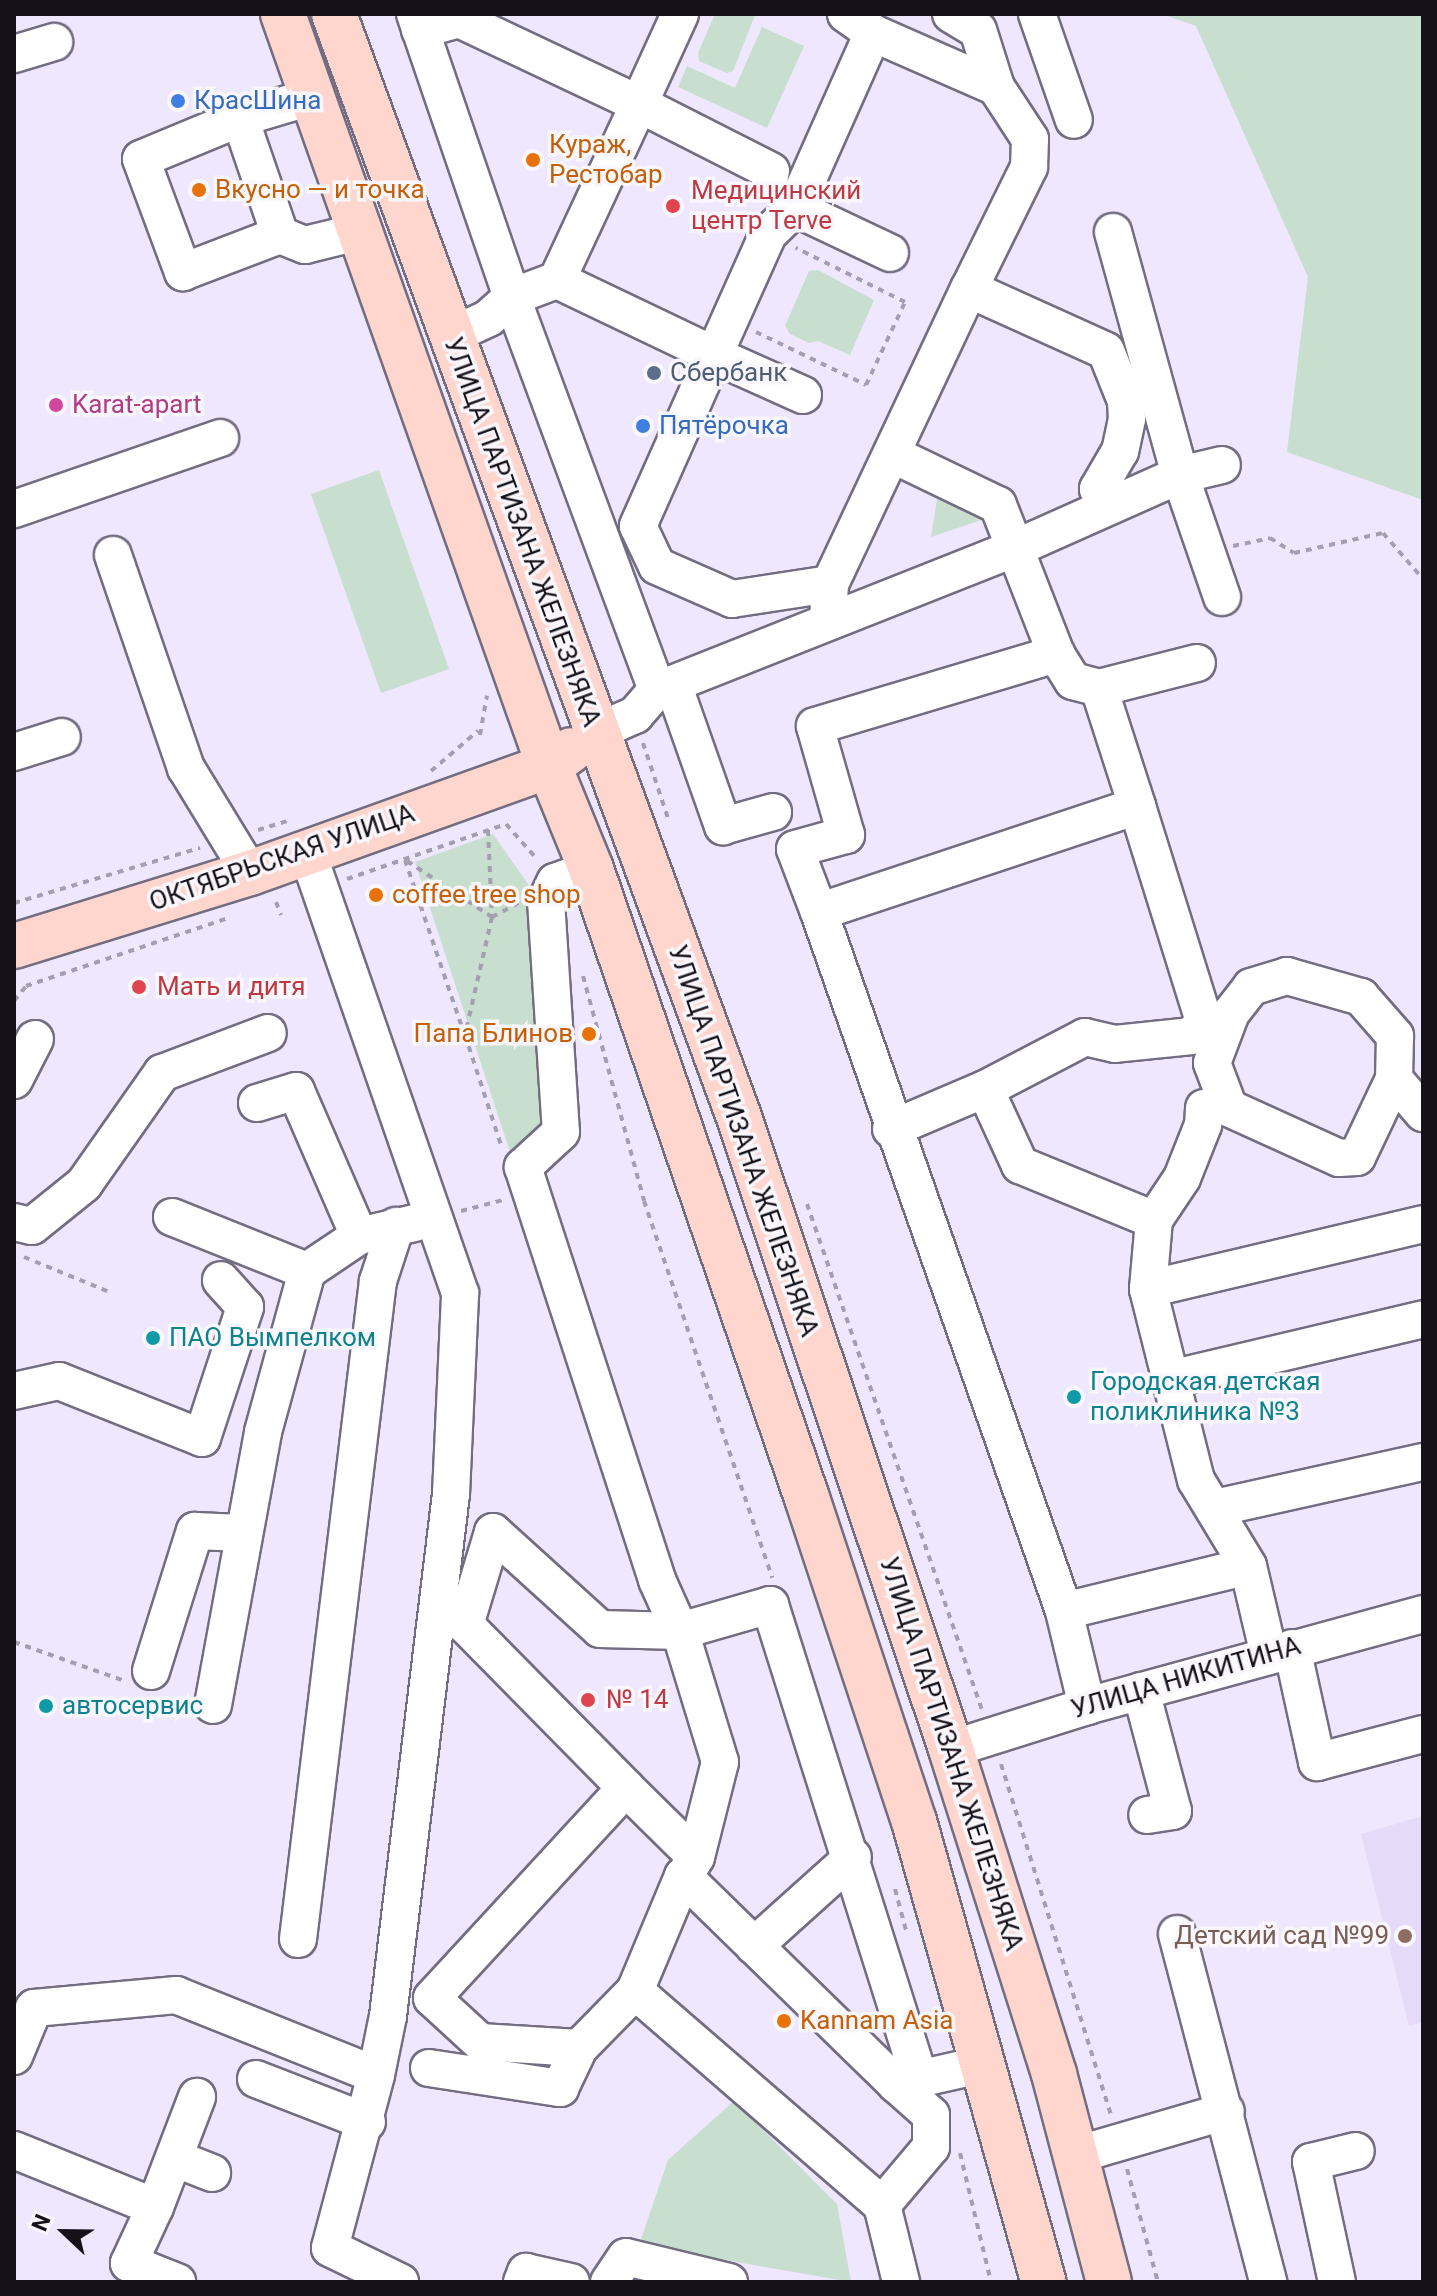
<!DOCTYPE html>
<meta charset="utf-8">
<style>
body{margin:0}
#map{position:relative;width:1437px;height:2296px;overflow:hidden;background:#eee7fe;font-family:Roboto,sans-serif}
div>[style]{position:absolute}
[style*='--x']{left:calc(var(--x)*1px);top:calc(var(--y)*1px);width:calc(var(--w)*1px);rotate:calc(var(--a)*1deg)}
.built>*{inset:0;background:#e5dbf9}
.green>*{inset:0;background:#c8dece}
.path>*{height:4px;margin-top:-2px;transform-origin:0;background:repeating-linear-gradient(90deg,#a49fb0 0 6px,transparent 0 12px)}
.roads{filter:drop-shadow(2px 0 #736d81) drop-shadow(-2px 0 #736d81) drop-shadow(0 2px #736d81) drop-shadow(0 -2px #736d81)}
.minor>*{height:36px;margin:-18px;padding:0 18px;transform-origin:18px;border-radius:18px;background:#fff}
.major>*{height:44px;margin:-22px;padding:0 22px;transform-origin:22px;border-radius:22px;background:#fed6ce}
.dots>*{width:22px;height:22px;translate:-50% -50%;box-sizing:border-box;border:4px solid #f9f7fc;border-radius:50%}
span{translate:-50% -50%;white-space:nowrap;text-align:center;line-height:1.15;-webkit-text-stroke:7px #f9f7fc;paint-order:stroke}
.shop-label{font-size:26px;color:#366cbe}
.left{translate:0 -50%;text-align:left}
.food-label{font-size:26px;color:#c56008}
.right{translate:-100% -50%;text-align:right}
.health-label{font-size:26px;color:#be3a42}
.service-label{font-size:26px;color:#4e5e75}
.hotel-label{font-size:26px;color:#b23c85}
.street-label{font-size:26px;color:#141119}
.culture-label{font-size:26px;color:#0d838f}
.education-label{font-size:26px;color:#785e54}
.frame{position:absolute;inset:0;border:16px solid #141119;pointer-events:none}
.north{position:absolute;left:24px;top:2192px;width:80px;height:80px;-webkit-text-stroke:6px #f9f7fc;paint-order:stroke;rotate:292deg;font-size:22px;font-weight:700;line-height:32px;text-align:center;color:#141119}
.north::after{content:'';display:block;margin:auto;width:28px;height:36px;background:#141119;clip-path:polygon(50% 0,100% 100%,50% 72%,0 100%)}
</style>
<div id="map">
<div class="built">
<i style="clip-path:polygon(1423px 1816px,1423px 2022px,1409px 2026px,1361px 1834px)"></i>
</div>
<div class="green">
<i style="clip-path:polygon(715px 14px,755px 15px,733px 71px,727px 73px,699px 61px,698px 53px)"></i>
<i style="clip-path:polygon(1162px 14px,1423px 14px,1423px 500px,1287px 452px,1308px 277px,1196px 26px)"></i>
<i style="clip-path:polygon(762px 27px,804px 46px,767px 128px,678px 87px,687px 66px,735px 88px)"></i>
<i style="clip-path:polygon(818px 270px,874px 300px,850px 355px,818px 341px,809px 343px,790px 334px,785px 326px,809px 271px)"></i>
<i style="clip-path:polygon(379px 470px,449px 669px,381px 693px,311px 494px)"></i>
<i style="clip-path:polygon(938px 493px,985px 516px,984px 519px,931px 537px)"></i>
<i style="clip-path:polygon(493px 834px,535px 894px,549px 1142px,511px 1155px,415px 862px)"></i>
<i style="clip-path:polygon(734px 2101px,837px 2204px,851px 2282px,639px 2245px,668px 2160px)"></i>
</div>
<div class="path">
<i style="--x:756;--y:332;--w:122;--a:25.7"></i>
<i style="--x:866;--y:385;--w:92;--a:-64.8"></i>
<i style="--x:905;--y:302;--w:122;--a:-153.6"></i>
<i style="--x:1233;--y:546;--w:38;--a:-12"></i>
<i style="--x:1270;--y:538;--w:28;--a:32"></i>
<i style="--x:1294;--y:553;--w:91;--a:-12.7"></i>
<i style="--x:1383;--y:533;--w:61;--a:49"></i>
<i style="--x:480;--y:735;--w:40;--a:-80"></i>
<i style="--x:643;--y:743;--w:82;--a:71.6"></i>
<i style="--x:431;--y:771;--w:62;--a:-40.4"></i>
<i style="--x:258;--y:830;--w:31;--a:-17"></i>
<i style="--x:488;--y:830;--w:87;--a:87.4"></i>
<i style="--x:492;--y:917;--w:121;--a:102.9"></i>
<i style="--x:465;--y:1035;--w:119;--a:71.9"></i>
<i style="--x:405;--y:860;--w:183;--a:71.2"></i>
<i style="--x:407;--y:861;--w:102;--a:33.4"></i>
<i style="--x:492;--y:917;--w:30;--a:-28"></i>
<i style="--x:347;--y:879;--w:168;--a:-19.1"></i>
<i style="--x:506;--y:824;--w:47;--a:48.5"></i>
<i style="--x:276;--y:902;--w:14;--a:69"></i>
<i style="--x:14;--y:903;--w:194;--a:-16.5"></i>
<i style="--x:583;--y:976;--w:233;--a:74.8"></i>
<i style="--x:644;--y:1201;--w:398;--a:71.2"></i>
<i style="--x:14;--y:1001;--w:19;--a:-51"></i>
<i style="--x:26;--y:986;--w:213;--a:-18.6"></i>
<i style="--x:807;--y:1204;--w:535;--a:70.92"></i>
<i style="--x:461;--y:1211;--w:43;--a:-14.7"></i>
<i style="--x:24;--y:1257;--w:90;--a:22.3"></i>
<i style="--x:14;--y:1642;--w:118;--a:19.4"></i>
<i style="--x:1001;--y:1764;--w:368;--a:72.6"></i>
<i style="--x:895;--y:1889;--w:47;--a:75.1"></i>
<i style="--x:960;--y:2153;--w:133;--a:76.5"></i>
<i style="--x:1127;--y:2169;--w:117;--a:74.7"></i>
</div>
<div class="roads">
<div class="minor">
<i style="--x:415;--y:14;--w:299;--a:71.1"></i>
<i style="--x:512;--y:297;--w:31;--a:138"></i>
<i style="--x:489;--y:318;--w:43;--a:155.2"></i>
<i style="--x:951;--y:14;--w:31;--a:31"></i>
<i style="--x:978;--y:30;--w:60;--a:72.5"></i>
<i style="--x:1037;--y:14;--w:112;--a:70.8"></i>
<i style="--x:420;--y:30;--w:41;--a:-15.8"></i>
<i style="--x:459;--y:19;--w:199;--a:25.3"></i>
<i style="--x:639;--y:104;--w:99;--a:-65.5"></i>
<i style="--x:873;--y:33;--w:134;--a:23.7"></i>
<i style="--x:996;--y:87;--w:62;--a:56.8"></i>
<i style="--x:1030;--y:139;--w:28;--a:92"></i>
<i style="--x:1029;--y:167;--w:136;--a:116.2"></i>
<i style="--x:14;--y:54;--w:42;--a:-16.7"></i>
<i style="--x:314;--y:96;--w:77;--a:163.4"></i>
<i style="--x:240;--y:118;--w:107;--a:157.5"></i>
<i style="--x:141;--y:159;--w:121;--a:69.6"></i>
<i style="--x:183;--y:272;--w:104;--a:-20.9"></i>
<i style="--x:280;--y:235;--w:27;--a:22"></i>
<i style="--x:305;--y:245;--w:55;--a:-13.8"></i>
<i style="--x:240;--y:118;--w:124;--a:71.1"></i>
<i style="--x:795;--y:208;--w:105;--a:25.3"></i>
<i style="--x:1113;--y:232;--w:252;--a:74.6"></i>
<i style="--x:1180;--y:475;--w:129;--a:71"></i>
<i style="--x:557;--y:280;--w:194;--a:-65"></i>
<i style="--x:639;--y:104;--w:148;--a:26.9"></i>
<i style="--x:803;--y:395;--w:98;--a:-155.8"></i>
<i style="--x:714;--y:355;--w:187;--a:114"></i>
<i style="--x:638;--y:526;--w:44;--a:64.6"></i>
<i style="--x:657;--y:566;--w:82;--a:23.7"></i>
<i style="--x:732;--y:599;--w:99;--a:-8.7"></i>
<i style="--x:894;--y:455;--w:115;--a:25.7"></i>
<i style="--x:998;--y:505;--w:160;--a:68.7"></i>
<i style="--x:1056;--y:654;--w:32;--a:58"></i>
<i style="--x:1073;--y:681;--w:27;--a:15"></i>
<i style="--x:1099;--y:688;--w:124;--a:72.1"></i>
<i style="--x:1137;--y:806;--w:335;--a:161.6"></i>
<i style="--x:819;--y:912;--w:741;--a:70.68"></i>
<i style="--x:1064;--y:1611;--w:98;--a:76.4"></i>
<i style="--x:14;--y:509;--w:218;--a:-19"></i>
<i style="--x:113;--y:555;--w:225;--a:71.1"></i>
<i style="--x:186;--y:768;--w:123;--a:58.6"></i>
<i style="--x:828;--y:621;--w:37;--a:-87"></i>
<i style="--x:830;--y:584;--w:326;--a:-64.8"></i>
<i style="--x:969;--y:289;--w:150;--a:24.3"></i>
<i style="--x:1106;--y:351;--w:54;--a:68.2"></i>
<i style="--x:1126;--y:401;--w:18;--a:87"></i>
<i style="--x:1127;--y:419;--w:33;--a:102"></i>
<i style="--x:1120;--y:451;--w:44;--a:120.1"></i>
<i style="--x:1098;--y:489;--w:19;--a:65"></i>
<i style="--x:673;--y:684;--w:151;--a:70.6"></i>
<i style="--x:723;--y:826;--w:52;--a:-15.6"></i>
<i style="--x:1099;--y:688;--w:101;--a:-14.3"></i>
<i style="--x:657;--y:690;--w:419;--a:-110.3"></i>
<i style="--x:512;--y:297;--w:48;--a:-20.7"></i>
<i style="--x:557;--y:280;--w:174;--a:25.5"></i>
<i style="--x:714;--y:355;--w:133;--a:-65.9"></i>
<i style="--x:768;--y:234;--w:37;--a:-44"></i>
<i style="--x:795;--y:208;--w:192;--a:-66"></i>
<i style="--x:873;--y:33;--w:33;--a:-145"></i>
<i style="--x:596;--y:732;--w:43;--a:-23.6"></i>
<i style="--x:635;--y:715;--w:33;--a:-49"></i>
<i style="--x:657;--y:690;--w:388;--a:-21.6"></i>
<i style="--x:1018;--y:547;--w:177;--a:-24"></i>
<i style="--x:1180;--y:475;--w:43;--a:-13.4"></i>
<i style="--x:14;--y:752;--w:50;--a:-17.4"></i>
<i style="--x:1137;--y:806;--w:225;--a:72.7"></i>
<i style="--x:1204;--y:1021;--w:19;--a:129"></i>
<i style="--x:1192;--y:1036;--w:77;--a:174.1"></i>
<i style="--x:1115;--y:1044;--w:31;--a:-167"></i>
<i style="--x:1085;--y:1037;--w:113;--a:152.5"></i>
<i style="--x:985;--y:1089;--w:84;--a:65.3"></i>
<i style="--x:1020;--y:1165;--w:145;--a:22.3"></i>
<i style="--x:591;--y:869;--w:38;--a:160"></i>
<i style="--x:555;--y:882;--w:21;--a:115"></i>
<i style="--x:546;--y:901;--w:231;--a:86.3"></i>
<i style="--x:561;--y:1132;--w:52;--a:137.4"></i>
<i style="--x:523;--y:1167;--w:434;--a:72"></i>
<i style="--x:657;--y:1580;--w:56;--a:65.7"></i>
<i style="--x:680;--y:1631;--w:94;--a:-16.1"></i>
<i style="--x:770;--y:1605;--w:497;--a:72.5"></i>
<i style="--x:819;--y:912;--w:67;--a:-110.9"></i>
<i style="--x:795;--y:849;--w:53;--a:-15.4"></i>
<i style="--x:846;--y:835;--w:113;--a:-105.9"></i>
<i style="--x:815;--y:726;--w:252;--a:-16.6"></i>
<i style="--x:1287;--y:976;--w:77;--a:15.8"></i>
<i style="--x:1361;--y:997;--w:52;--a:48.9"></i>
<i style="--x:1395;--y:1036;--w:43;--a:91.3"></i>
<i style="--x:1394;--y:1079;--w:86;--a:115.4"></i>
<i style="--x:1357;--y:1157;--w:18;--a:177"></i>
<i style="--x:1339;--y:1158;--w:121;--a:-155.6"></i>
<i style="--x:1229;--y:1108;--w:48;--a:-110.7"></i>
<i style="--x:1212;--y:1063;--w:53;--a:-69.2"></i>
<i style="--x:1231;--y:1013;--w:33;--a:-52"></i>
<i style="--x:1251;--y:987;--w:38;--a:-17"></i>
<i style="--x:1394;--y:1079;--w:45;--a:49.5"></i>
<i style="--x:14;--y:1080;--w:46;--a:-62.9"></i>
<i style="--x:257;--y:1103;--w:41;--a:-17.1"></i>
<i style="--x:296;--y:1091;--w:158;--a:66.5"></i>
<i style="--x:1204;--y:1108;--w:17;--a:93"></i>
<i style="--x:1203;--y:1125;--w:57;--a:111.6"></i>
<i style="--x:1182;--y:1178;--w:50;--a:123.7"></i>
<i style="--x:1154;--y:1220;--w:69;--a:95"></i>
<i style="--x:1148;--y:1289;--w:197;--a:75.9"></i>
<i style="--x:1196;--y:1480;--w:100;--a:58.8"></i>
<i style="--x:1248;--y:1566;--w:91;--a:76.7"></i>
<i style="--x:891;--y:1129;--w:102;--a:-23.1"></i>
<i style="--x:172;--y:1217;--w:145;--a:21.8"></i>
<i style="--x:307;--y:1271;--w:63;--a:-33.9"></i>
<i style="--x:359;--y:1236;--w:57;--a:-13.1"></i>
<i style="--x:14;--y:1222;--w:18;--a:13"></i>
<i style="--x:32;--y:1226;--w:67;--a:-38.9"></i>
<i style="--x:84;--y:1184;--w:136;--a:-54.9"></i>
<i style="--x:162;--y:1073;--w:113;--a:-20.7"></i>
<i style="--x:1148;--y:1289;--w:283;--a:-13.3"></i>
<i style="--x:1170;--y:1379;--w:260;--a:-13.3"></i>
<i style="--x:14;--y:1391;--w:46;--a:-12.5"></i>
<i style="--x:59;--y:1381;--w:154;--a:21.7"></i>
<i style="--x:202;--y:1438;--w:138;--a:-71.8"></i>
<i style="--x:245;--y:1307;--w:36;--a:-132"></i>
<i style="--x:1215;--y:1508;--w:213;--a:-12.5"></i>
<i style="--x:1064;--y:1611;--w:189;--a:-13.7"></i>
<i style="--x:1292;--y:1648;--w:117;--a:77.6"></i>
<i style="--x:1317;--y:1762;--w:110;--a:-14.8"></i>
<i style="--x:151;--y:1671;--w:147;--a:-72.6"></i>
<i style="--x:195;--y:1531;--w:48;--a:2.4"></i>
<i style="--x:1141;--y:1691;--w:124;--a:75.1"></i>
<i style="--x:1173;--y:1811;--w:26;--a:171"></i>
<i style="--x:213;--y:1705;--w:278;--a:-79.6"></i>
<i style="--x:263;--y:1432;--w:167;--a:-74.7"></i>
<i style="--x:951;--y:1749;--w:143;--a:-17.5"></i>
<i style="--x:1087;--y:1706;--w:348;--a:-15.3"></i>
<i style="--x:626;--y:1788;--w:98;--a:44.6"></i>
<i style="--x:696;--y:1857;--w:17;--a:121"></i>
<i style="--x:1177;--y:1934;--w:360;--a:75.3"></i>
<i style="--x:298;--y:1939;--w:663;--a:-83.07"></i>
<i style="--x:378;--y:1281;--w:58;--a:-71.9"></i>
<i style="--x:754;--y:1946;--w:133;--a:-42"></i>
<i style="--x:635;--y:1991;--w:327;--a:40.9"></i>
<i style="--x:882;--y:2205;--w:76;--a:-49.8"></i>
<i style="--x:931;--y:2147;--w:32;--a:-90"></i>
<i style="--x:931;--y:2115;--w:47;--a:-138.5"></i>
<i style="--x:579;--y:2048;--w:99;--a:-176.5"></i>
<i style="--x:480;--y:2042;--w:65;--a:-137.5"></i>
<i style="--x:432;--y:1998;--w:286;--a:-47.3"></i>
<i style="--x:626;--y:1788;--w:229;--a:-134.6"></i>
<i style="--x:465;--y:1625;--w:97;--a:-73.2"></i>
<i style="--x:493;--y:1532;--w:144;--a:42.2"></i>
<i style="--x:600;--y:1629;--w:80;--a:1.4"></i>
<i style="--x:680;--y:1631;--w:137;--a:73"></i>
<i style="--x:720;--y:1762;--w:98;--a:104.2"></i>
<i style="--x:14;--y:2056;--w:52;--a:-67.4"></i>
<i style="--x:34;--y:2008;--w:143;--a:-5.2"></i>
<i style="--x:176;--y:1995;--w:215;--a:21.8"></i>
<i style="--x:376;--y:2075;--w:60;--a:-78.5"></i>
<i style="--x:388;--y:2016;--w:526;--a:-83.12"></i>
<i style="--x:451;--y:1494;--w:201;--a:-87.4"></i>
<i style="--x:460;--y:1293;--w:468;--a:-109.1"></i>
<i style="--x:429;--y:2068;--w:133;--a:8.7"></i>
<i style="--x:560;--y:2088;--w:44;--a:-64.6"></i>
<i style="--x:579;--y:2048;--w:80;--a:-45.5"></i>
<i style="--x:635;--y:1991;--w:125;--a:-67.3"></i>
<i style="--x:683;--y:1876;--w:298;--a:44.3"></i>
<i style="--x:896;--y:2084;--w:90;--a:-12.8"></i>
<i style="--x:376;--y:2075;--w:179;--a:104.9"></i>
<i style="--x:330;--y:2248;--w:78;--a:25.9"></i>
<i style="--x:256;--y:2079;--w:119;--a:21.2"></i>
<i style="--x:14;--y:2150;--w:152;--a:22"></i>
<i style="--x:155;--y:2207;--w:62;--a:114.9"></i>
<i style="--x:129;--y:2263;--w:52;--a:21.6"></i>
<i style="--x:1076;--y:2155;--w:156;--a:-16.3"></i>
<i style="--x:174;--y:2158;--w:41;--a:21.5"></i>
<i style="--x:882;--y:2205;--w:79;--a:76.1"></i>
<i style="--x:155;--y:2207;--w:118;--a:-69.1"></i>
<i style="--x:522;--y:2282;--w:11;--a:-68"></i>
<i style="--x:526;--y:2272;--w:46;--a:12.5"></i>
<i style="--x:609;--y:2282;--w:30;--a:-56"></i>
<i style="--x:626;--y:2257;--w:106;--a:13.6"></i>
<i style="--x:1337;--y:2282;--w:123;--a:-102.2"></i>
<i style="--x:1311;--y:2162;--w:46;--a:-13.7"></i>
</div>
<div class="major">
<i style="--x:283;--y:14;--w:798;--a:70.52"></i>
<i style="--x:549;--y:766;--w:111;--a:67.8"></i>
<i style="--x:591;--y:869;--w:665;--a:71.05"></i>
<i style="--x:807;--y:1498;--w:340;--a:71.7"></i>
<i style="--x:914;--y:1821;--w:479;--a:74.3"></i>
<i style="--x:334;--y:14;--w:1175;--a:69.84"></i>
<i style="--x:739;--y:1117;--w:667;--a:71.46"></i>
<i style="--x:951;--y:1749;--w:341;--a:72.4"></i>
<i style="--x:1054;--y:2074;--w:215;--a:75.2"></i>
<i style="--x:14;--y:946;--w:247;--a:-17.2"></i>
<i style="--x:250;--y:873;--w:318;--a:-19.7"></i>
<i style="--x:549;--y:766;--w:27;--a:-36"></i>
</div>
</div>
<div class="dots">
<i style="left:178px;top:101px;background:#3f7fe0"></i>
<i style="left:533px;top:160px;background:#e8710a"></i>
<i style="left:199px;top:190px;background:#e8710a"></i>
<i style="left:673px;top:206px;background:#e0444e"></i>
<i style="left:654px;top:373px;background:#5c6f8a"></i>
<i style="left:56px;top:405px;background:#d1479c"></i>
<i style="left:643px;top:426px;background:#3f7fe0"></i>
<i style="left:376px;top:895px;background:#e8710a"></i>
<i style="left:139px;top:987px;background:#e0444e"></i>
<i style="left:589px;top:1034px;background:#e8710a"></i>
<i style="left:153px;top:1338px;background:#0f9aa8"></i>
<i style="left:1074px;top:1397px;background:#0f9aa8"></i>
<i style="left:588px;top:1700px;background:#e0444e"></i>
<i style="left:46px;top:1706px;background:#0f9aa8"></i>
<i style="left:1405px;top:1936px;background:#8d6e63"></i>
<i style="left:784px;top:2021px;background:#e8710a"></i>
</div>
<div class="shop-label">
<span class="left" style="left:194px;top:101px">КрасШина</span>
<span class="left" style="left:659px;top:426px">Пятёрочка</span>
</div>
<div class="food-label">
<span class="left" style="left:549px;top:160px">Кураж,<br>Рестобар</span>
<span class="left" style="left:215px;top:190px">Вкусно — и точка</span>
<span class="left" style="left:392px;top:895px">coffee tree shop</span>
<span class="right" style="left:573px;top:1034px">Папа Блинов</span>
<span class="left" style="left:800px;top:2021px">Kannam Asia</span>
</div>
<div class="health-label">
<span class="left" style="left:691px;top:206px">Медицинский<br>центр Terve</span>
<span class="left" style="left:157px;top:987px">Мать и дитя</span>
<span class="left" style="left:606px;top:1700px">№ 14</span>
</div>
<div class="service-label">
<span class="left" style="left:670px;top:373px">Сбербанк</span>
</div>
<div class="hotel-label">
<span class="left" style="left:72px;top:405px">Karat-apart</span>
</div>
<div class="street-label">
<span style="left:522px;top:532px;rotate:70deg">УЛИЦА ПАРТИЗАНА ЖЕЛЕЗНЯКА</span>
<span style="left:282px;top:858px;rotate:-19deg">ОКТЯБРЬСКАЯ УЛИЦА</span>
<span style="left:743px;top:1141px;rotate:71deg">УЛИЦА ПАРТИЗАНА ЖЕЛЕЗНЯКА</span>
<span style="left:1186px;top:1678px;rotate:-16deg">УЛИЦА НИКИТИНА</span>
<span style="left:951px;top:1754px;rotate:72deg">УЛИЦА ПАРТИЗАНА ЖЕЛЕЗНЯКА</span>
</div>
<div class="culture-label">
<span class="left" style="left:169px;top:1338px">ПАО Вымпелком</span>
<span class="left" style="left:1090px;top:1397px">Городская детская<br>поликлиника №3</span>
<span class="left" style="left:62px;top:1706px">автосервис</span>
</div>
<div class="education-label">
<span class="right" style="left:1389px;top:1936px">Детский сад №99</span>
</div>
<div class="frame"></div>
<div class="north">N</div>
</div>
